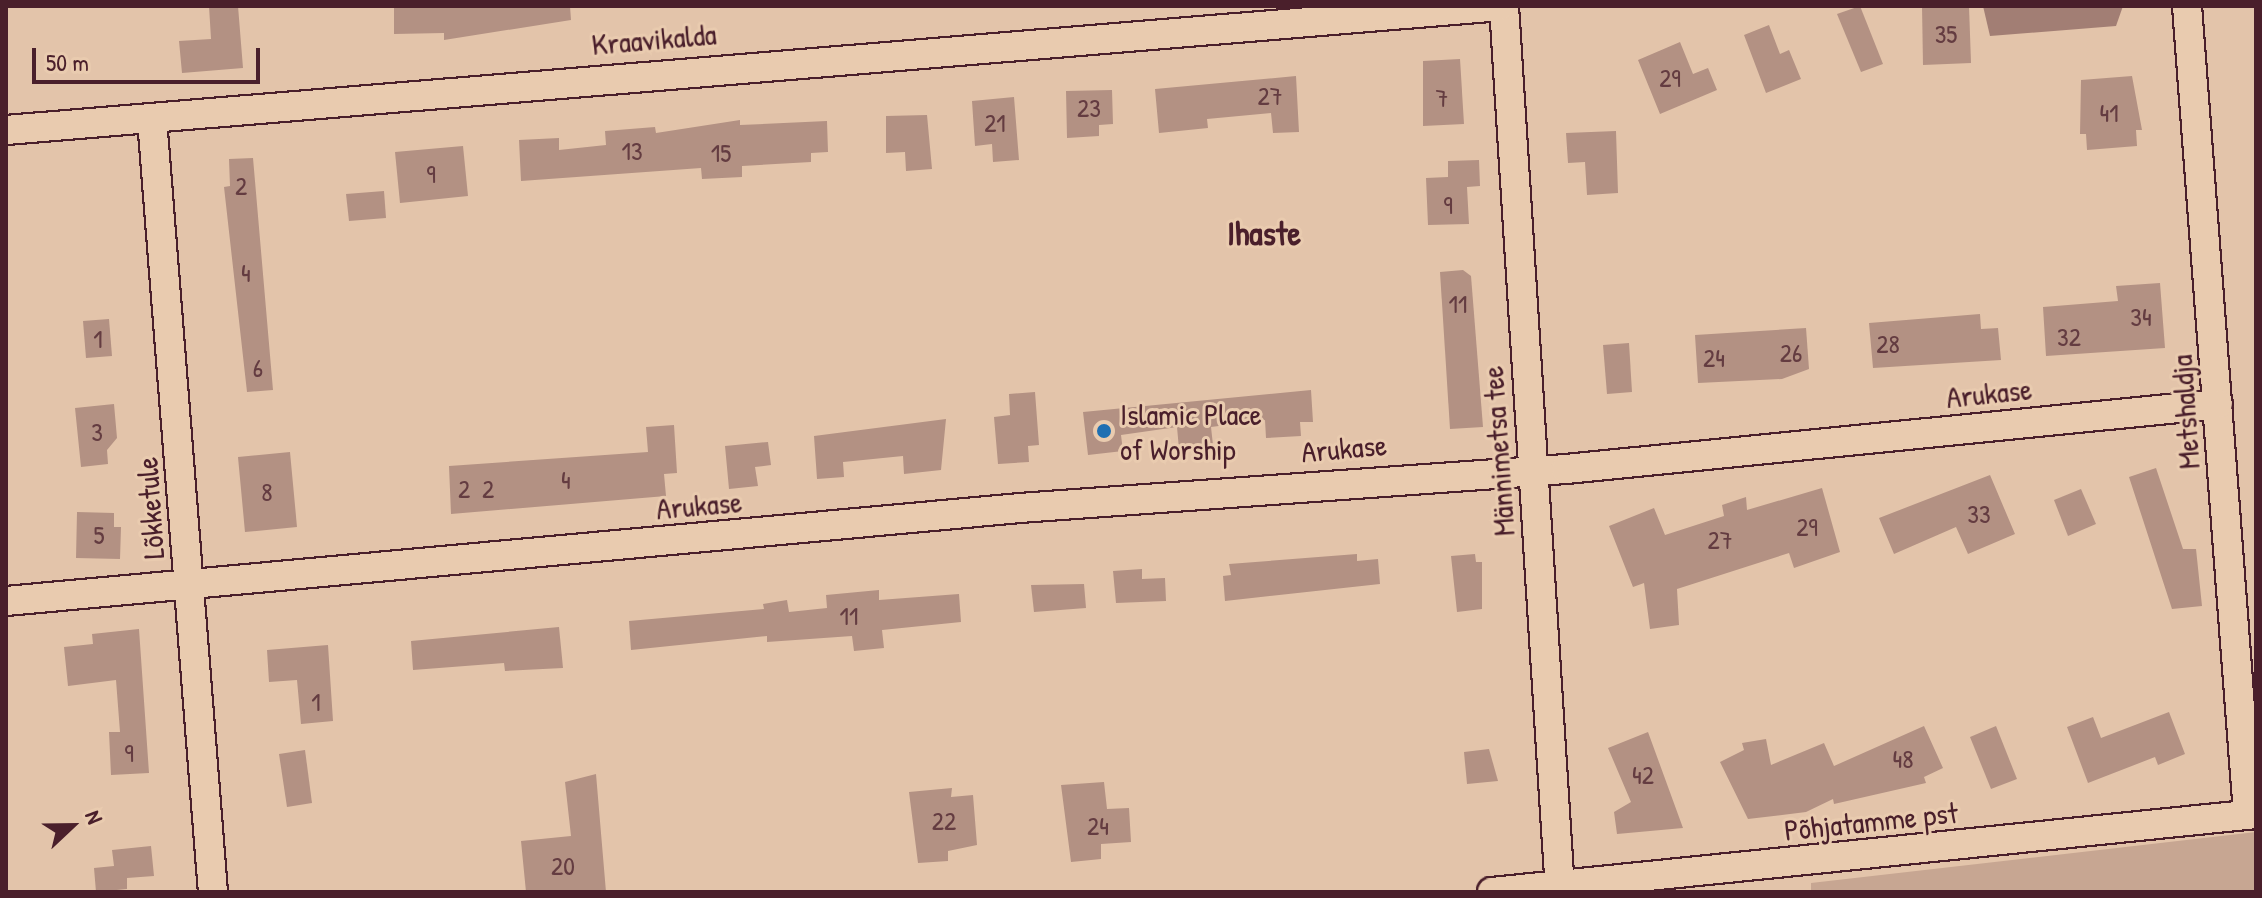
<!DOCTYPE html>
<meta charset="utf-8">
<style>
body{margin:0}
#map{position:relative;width:2262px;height:898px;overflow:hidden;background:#e3c4aa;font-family:"Patrick Hand",sans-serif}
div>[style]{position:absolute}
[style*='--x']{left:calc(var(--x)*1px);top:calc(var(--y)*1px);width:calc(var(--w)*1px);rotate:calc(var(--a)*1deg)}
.green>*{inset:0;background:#c7a692}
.water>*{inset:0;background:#a27e74}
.building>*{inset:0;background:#b39183}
.roads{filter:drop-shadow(2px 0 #4a1f2b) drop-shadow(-2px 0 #4a1f2b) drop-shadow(0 2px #4a1f2b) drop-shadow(0 -2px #4a1f2b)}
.street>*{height:28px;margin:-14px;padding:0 14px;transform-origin:14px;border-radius:14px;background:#e9cbaf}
.dots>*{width:22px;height:22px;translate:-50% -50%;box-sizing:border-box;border:4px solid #e9cbaf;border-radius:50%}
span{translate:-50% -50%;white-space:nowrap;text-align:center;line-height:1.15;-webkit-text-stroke:6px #e9cbaf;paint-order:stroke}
.number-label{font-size:26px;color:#643c41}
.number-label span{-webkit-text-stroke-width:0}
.street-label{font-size:30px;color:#4a1f2b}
.poi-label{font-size:30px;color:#4a1f2b}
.left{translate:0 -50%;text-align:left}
.quarter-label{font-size:34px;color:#4a1f2b;font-weight:700}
.frame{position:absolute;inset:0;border:8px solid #4a1f2b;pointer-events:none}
.north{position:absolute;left:32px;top:786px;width:80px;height:80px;-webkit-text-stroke:6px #e9cbaf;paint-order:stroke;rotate:68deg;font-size:22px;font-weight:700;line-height:32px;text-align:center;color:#4a1f2b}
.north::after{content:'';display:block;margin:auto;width:28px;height:36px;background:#4a1f2b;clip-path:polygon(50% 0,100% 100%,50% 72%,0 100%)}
.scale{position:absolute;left:32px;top:48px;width:228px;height:36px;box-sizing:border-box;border:4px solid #4a1f2b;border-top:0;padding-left:10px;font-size:24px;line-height:28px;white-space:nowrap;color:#4a1f2b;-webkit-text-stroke:6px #e9cbaf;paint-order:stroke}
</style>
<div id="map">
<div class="green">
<i style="clip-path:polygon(2256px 832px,2256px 892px,1811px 892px,1811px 883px)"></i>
</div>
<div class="water">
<i style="clip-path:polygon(1983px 6px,2123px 6px,2116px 26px,1990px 36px)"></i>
</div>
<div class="building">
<i style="clip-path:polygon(209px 6px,238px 6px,243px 68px,182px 73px,179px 41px,211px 39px)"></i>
<i style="clip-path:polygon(489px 6px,570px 6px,571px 20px,444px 40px,444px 33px,394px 34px,394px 8px)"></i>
<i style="clip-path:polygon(1860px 6px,1883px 64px,1861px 72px,1837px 14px)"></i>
<i style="clip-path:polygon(1922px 6px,1969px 6px,1971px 63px,1923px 65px)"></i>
<i style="clip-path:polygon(1769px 25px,1780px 54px,1789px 50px,1801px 79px,1766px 93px,1744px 35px)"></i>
<i style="clip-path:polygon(1680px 42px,1693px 74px,1708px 68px,1717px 90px,1660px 114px,1638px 60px)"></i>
<i style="clip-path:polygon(1460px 59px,1464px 124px,1423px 126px,1423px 61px)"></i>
<i style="clip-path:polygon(1296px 76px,1299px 132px,1273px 133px,1271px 113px,1207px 119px,1208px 128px,1159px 133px,1155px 89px)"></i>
<i style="clip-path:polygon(2132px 76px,2142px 130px,2136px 130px,2137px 146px,2087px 150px,2086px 134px,2080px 134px,2081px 80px)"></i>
<i style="clip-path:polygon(1112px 90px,1113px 124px,1099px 125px,1099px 136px,1067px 138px,1066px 91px)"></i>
<i style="clip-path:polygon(1014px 97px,1019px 160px,993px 162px,992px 144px,975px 146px,972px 101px)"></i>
<i style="clip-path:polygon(927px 115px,932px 169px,906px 171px,905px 152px,886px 153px,886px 116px)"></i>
<i style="clip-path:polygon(740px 120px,740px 125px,827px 121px,828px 152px,811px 153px,811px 162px,742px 166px,742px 177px,702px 179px,701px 168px,521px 181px,519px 140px,559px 138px,559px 150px,606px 145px,605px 131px,655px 127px,656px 133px)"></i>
<i style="clip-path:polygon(1616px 131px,1618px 193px,1587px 195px,1585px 162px,1568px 163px,1566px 133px)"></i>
<i style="clip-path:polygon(463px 146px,468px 196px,400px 203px,395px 152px)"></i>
<i style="clip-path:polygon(253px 158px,273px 390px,247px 392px,224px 187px,230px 186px,229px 159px)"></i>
<i style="clip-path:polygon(1479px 160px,1480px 186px,1467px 187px,1469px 224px,1428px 225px,1426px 178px,1448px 177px,1448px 161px)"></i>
<i style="clip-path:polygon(384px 191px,386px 218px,349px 221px,346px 194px)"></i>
<i style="clip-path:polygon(1463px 270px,1471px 276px,1483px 427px,1450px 429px,1440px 272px)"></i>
<i style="clip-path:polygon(2160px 283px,2165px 348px,2046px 356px,2043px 307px,2118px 301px,2116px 286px)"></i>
<i style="clip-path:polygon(1980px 314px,1981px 329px,1998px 328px,2001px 360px,1873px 368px,1869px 323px)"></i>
<i style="clip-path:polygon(109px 319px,112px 356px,86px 358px,83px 321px)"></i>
<i style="clip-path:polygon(1806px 328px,1809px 369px,1782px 379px,1698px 383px,1695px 335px)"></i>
<i style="clip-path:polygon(1629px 343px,1632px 392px,1607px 394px,1603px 345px)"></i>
<i style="clip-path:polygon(1311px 390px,1313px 422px,1300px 422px,1301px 436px,1266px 438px,1265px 420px,1211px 427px,1213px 445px,1179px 449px,1177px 427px,1121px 435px,1123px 451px,1088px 455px,1083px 412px)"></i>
<i style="clip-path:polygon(1035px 392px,1039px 445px,1028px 446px,1029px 462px,998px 464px,994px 417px,1010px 415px,1009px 394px)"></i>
<i style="clip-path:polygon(114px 404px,117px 438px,107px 450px,108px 464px,81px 467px,75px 408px)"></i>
<i style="clip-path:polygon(946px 419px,941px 470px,904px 474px,903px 456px,843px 462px,844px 477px,817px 479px,814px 436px)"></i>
<i style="clip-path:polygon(674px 425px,677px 473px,664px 474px,666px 496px,451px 514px,449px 466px,648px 452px,646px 427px)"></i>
<i style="clip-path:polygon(768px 442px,771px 465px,755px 467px,758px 486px,729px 489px,725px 446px)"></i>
<i style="clip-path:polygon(290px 452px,297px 527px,245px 532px,238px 457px)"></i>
<i style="clip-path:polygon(2156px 468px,2183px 549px,2196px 549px,2202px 606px,2172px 609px,2129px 477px)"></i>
<i style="clip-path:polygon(1990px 475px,2015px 534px,1968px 554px,1956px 527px,1894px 554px,1879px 518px)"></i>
<i style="clip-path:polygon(1822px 488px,1840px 552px,1794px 568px,1789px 553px,1677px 589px,1679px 625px,1650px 629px,1644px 583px,1633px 587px,1609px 526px,1654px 508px,1665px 535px,1724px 516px,1722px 505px,1746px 497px,1747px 510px)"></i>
<i style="clip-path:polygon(2081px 489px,2096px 524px,2068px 536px,2054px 500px)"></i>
<i style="clip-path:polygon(77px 512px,114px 513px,114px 527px,121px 527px,120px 559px,76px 558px)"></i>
<i style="clip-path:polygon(1357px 554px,1357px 561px,1378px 559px,1380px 584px,1225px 601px,1223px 576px,1231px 575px,1229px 564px)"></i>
<i style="clip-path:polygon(1475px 554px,1476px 562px,1482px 562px,1482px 609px,1457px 612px,1451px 556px)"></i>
<i style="clip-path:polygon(1142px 569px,1142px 579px,1165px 578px,1166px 601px,1116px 603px,1113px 571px)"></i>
<i style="clip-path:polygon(1084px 584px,1086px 608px,1034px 612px,1031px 585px)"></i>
<i style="clip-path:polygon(879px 590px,879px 600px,959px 594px,961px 622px,882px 630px,884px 648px,854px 651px,852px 636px,767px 642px,767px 636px,631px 650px,629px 621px,764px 609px,763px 604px,787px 600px,789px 612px,827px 608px,826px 595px)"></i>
<i style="clip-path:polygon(559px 627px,563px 668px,505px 671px,504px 663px,413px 670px,411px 641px)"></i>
<i style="clip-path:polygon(139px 629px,149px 773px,111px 775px,109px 732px,120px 732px,116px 680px,68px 686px,64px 647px,93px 644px,92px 634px)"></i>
<i style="clip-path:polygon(328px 645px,333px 721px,301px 724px,297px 680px,269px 682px,267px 650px)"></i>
<i style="clip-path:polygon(2169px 712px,2185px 754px,2158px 765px,2155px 757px,2088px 783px,2067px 727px,2093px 717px,2101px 738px)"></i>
<i style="clip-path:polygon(1924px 726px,1943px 768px,1924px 777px,1926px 783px,1834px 804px,1833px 799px,1806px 812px,1748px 819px,1720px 762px,1744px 750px,1742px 743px,1766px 739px,1771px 765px,1824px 743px,1834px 766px)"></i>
<i style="clip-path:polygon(1996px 726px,2017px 779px,1991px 789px,1970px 737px)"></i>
<i style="clip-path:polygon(1648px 732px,1683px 828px,1617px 834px,1614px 812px,1631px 802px,1608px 748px)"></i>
<i style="clip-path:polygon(1489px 749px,1498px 781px,1467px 784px,1464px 752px)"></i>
<i style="clip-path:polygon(305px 750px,312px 803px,287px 807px,279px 754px)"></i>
<i style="clip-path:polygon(596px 774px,606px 892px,526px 892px,521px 841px,571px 836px,565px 782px)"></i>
<i style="clip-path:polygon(1104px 782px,1107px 809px,1129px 808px,1131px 842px,1101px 844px,1101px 859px,1071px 862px,1061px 785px)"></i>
<i style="clip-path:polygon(952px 788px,951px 797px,973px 795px,977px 845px,948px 851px,948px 861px,918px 863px,909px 792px)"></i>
<i style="clip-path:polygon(151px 846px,154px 876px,127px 878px,127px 889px,96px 892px,94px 868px,114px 866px,112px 850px)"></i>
</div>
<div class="roads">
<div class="street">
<i style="--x:1504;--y:6;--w:888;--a:86.38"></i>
<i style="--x:2187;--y:6;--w:810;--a:85.68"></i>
<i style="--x:152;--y:119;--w:775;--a:85.49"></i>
<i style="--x:6;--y:130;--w:1499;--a:-4.74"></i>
<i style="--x:6;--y:601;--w:1018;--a:-5.24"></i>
<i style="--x:1020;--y:508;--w:547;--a:-4.09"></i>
<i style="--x:1566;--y:469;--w:655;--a:-5.69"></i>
<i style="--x:1492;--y:892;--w:768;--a:-5.83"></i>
</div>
</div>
<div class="dots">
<i style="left:1104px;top:431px;background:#1f6fb2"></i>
</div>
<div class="number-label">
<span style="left:1946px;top:34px">35</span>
<span style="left:1670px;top:78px">29</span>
<span style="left:1270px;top:96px">27</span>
<span style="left:1442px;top:98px">7</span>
<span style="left:1089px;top:108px">23</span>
<span style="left:2109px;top:113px">41</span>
<span style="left:995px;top:123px">21</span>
<span style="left:632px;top:151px">13</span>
<span style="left:721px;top:153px">15</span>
<span style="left:431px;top:174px">9</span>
<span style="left:241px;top:186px">2</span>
<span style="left:1448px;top:205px">9</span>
<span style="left:246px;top:273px">4</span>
<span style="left:1458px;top:304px">11</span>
<span style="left:2141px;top:317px">34</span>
<span style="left:2069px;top:337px">32</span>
<span style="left:98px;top:339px">1</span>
<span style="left:1888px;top:344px">28</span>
<span style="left:1791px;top:353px">26</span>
<span style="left:1714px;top:358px">24</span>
<span style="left:258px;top:368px">6</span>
<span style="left:97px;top:432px">3</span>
<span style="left:566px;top:480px">4</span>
<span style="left:464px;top:489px">2</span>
<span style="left:488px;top:489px">2</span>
<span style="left:267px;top:492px">8</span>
<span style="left:1979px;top:514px">33</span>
<span style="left:1807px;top:527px">29</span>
<span style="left:99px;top:535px">5</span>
<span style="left:1720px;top:540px">27</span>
<span style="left:849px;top:616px">11</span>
<span style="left:316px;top:702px">1</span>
<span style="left:129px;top:753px">9</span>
<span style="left:1903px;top:759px">48</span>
<span style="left:1643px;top:775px">42</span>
<span style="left:944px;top:821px">22</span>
<span style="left:1098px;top:826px">24</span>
<span style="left:563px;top:866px">20</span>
</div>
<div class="street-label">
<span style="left:654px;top:39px;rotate:-5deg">Kraavikalda</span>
<span style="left:1989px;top:393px;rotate:-6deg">Arukase</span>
<span style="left:2185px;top:412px;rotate:-94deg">Metshaldja</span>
<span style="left:1344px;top:448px;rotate:-5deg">Arukase</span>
<span style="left:1498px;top:451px;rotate:-94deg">Männimetsa tee</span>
<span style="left:699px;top:505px;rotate:-5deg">Arukase</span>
<span style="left:150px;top:508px;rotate:-94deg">Lõkketule</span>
<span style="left:1871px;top:821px;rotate:-6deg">Põhjatamme pst</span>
</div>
<div class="poi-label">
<span class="left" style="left:1120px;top:431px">Islamic Place<br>of Worship</span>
</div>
<div class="quarter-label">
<span style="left:1264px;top:234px">Ihaste</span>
</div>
<div class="frame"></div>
<div class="north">N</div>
<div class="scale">50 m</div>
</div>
